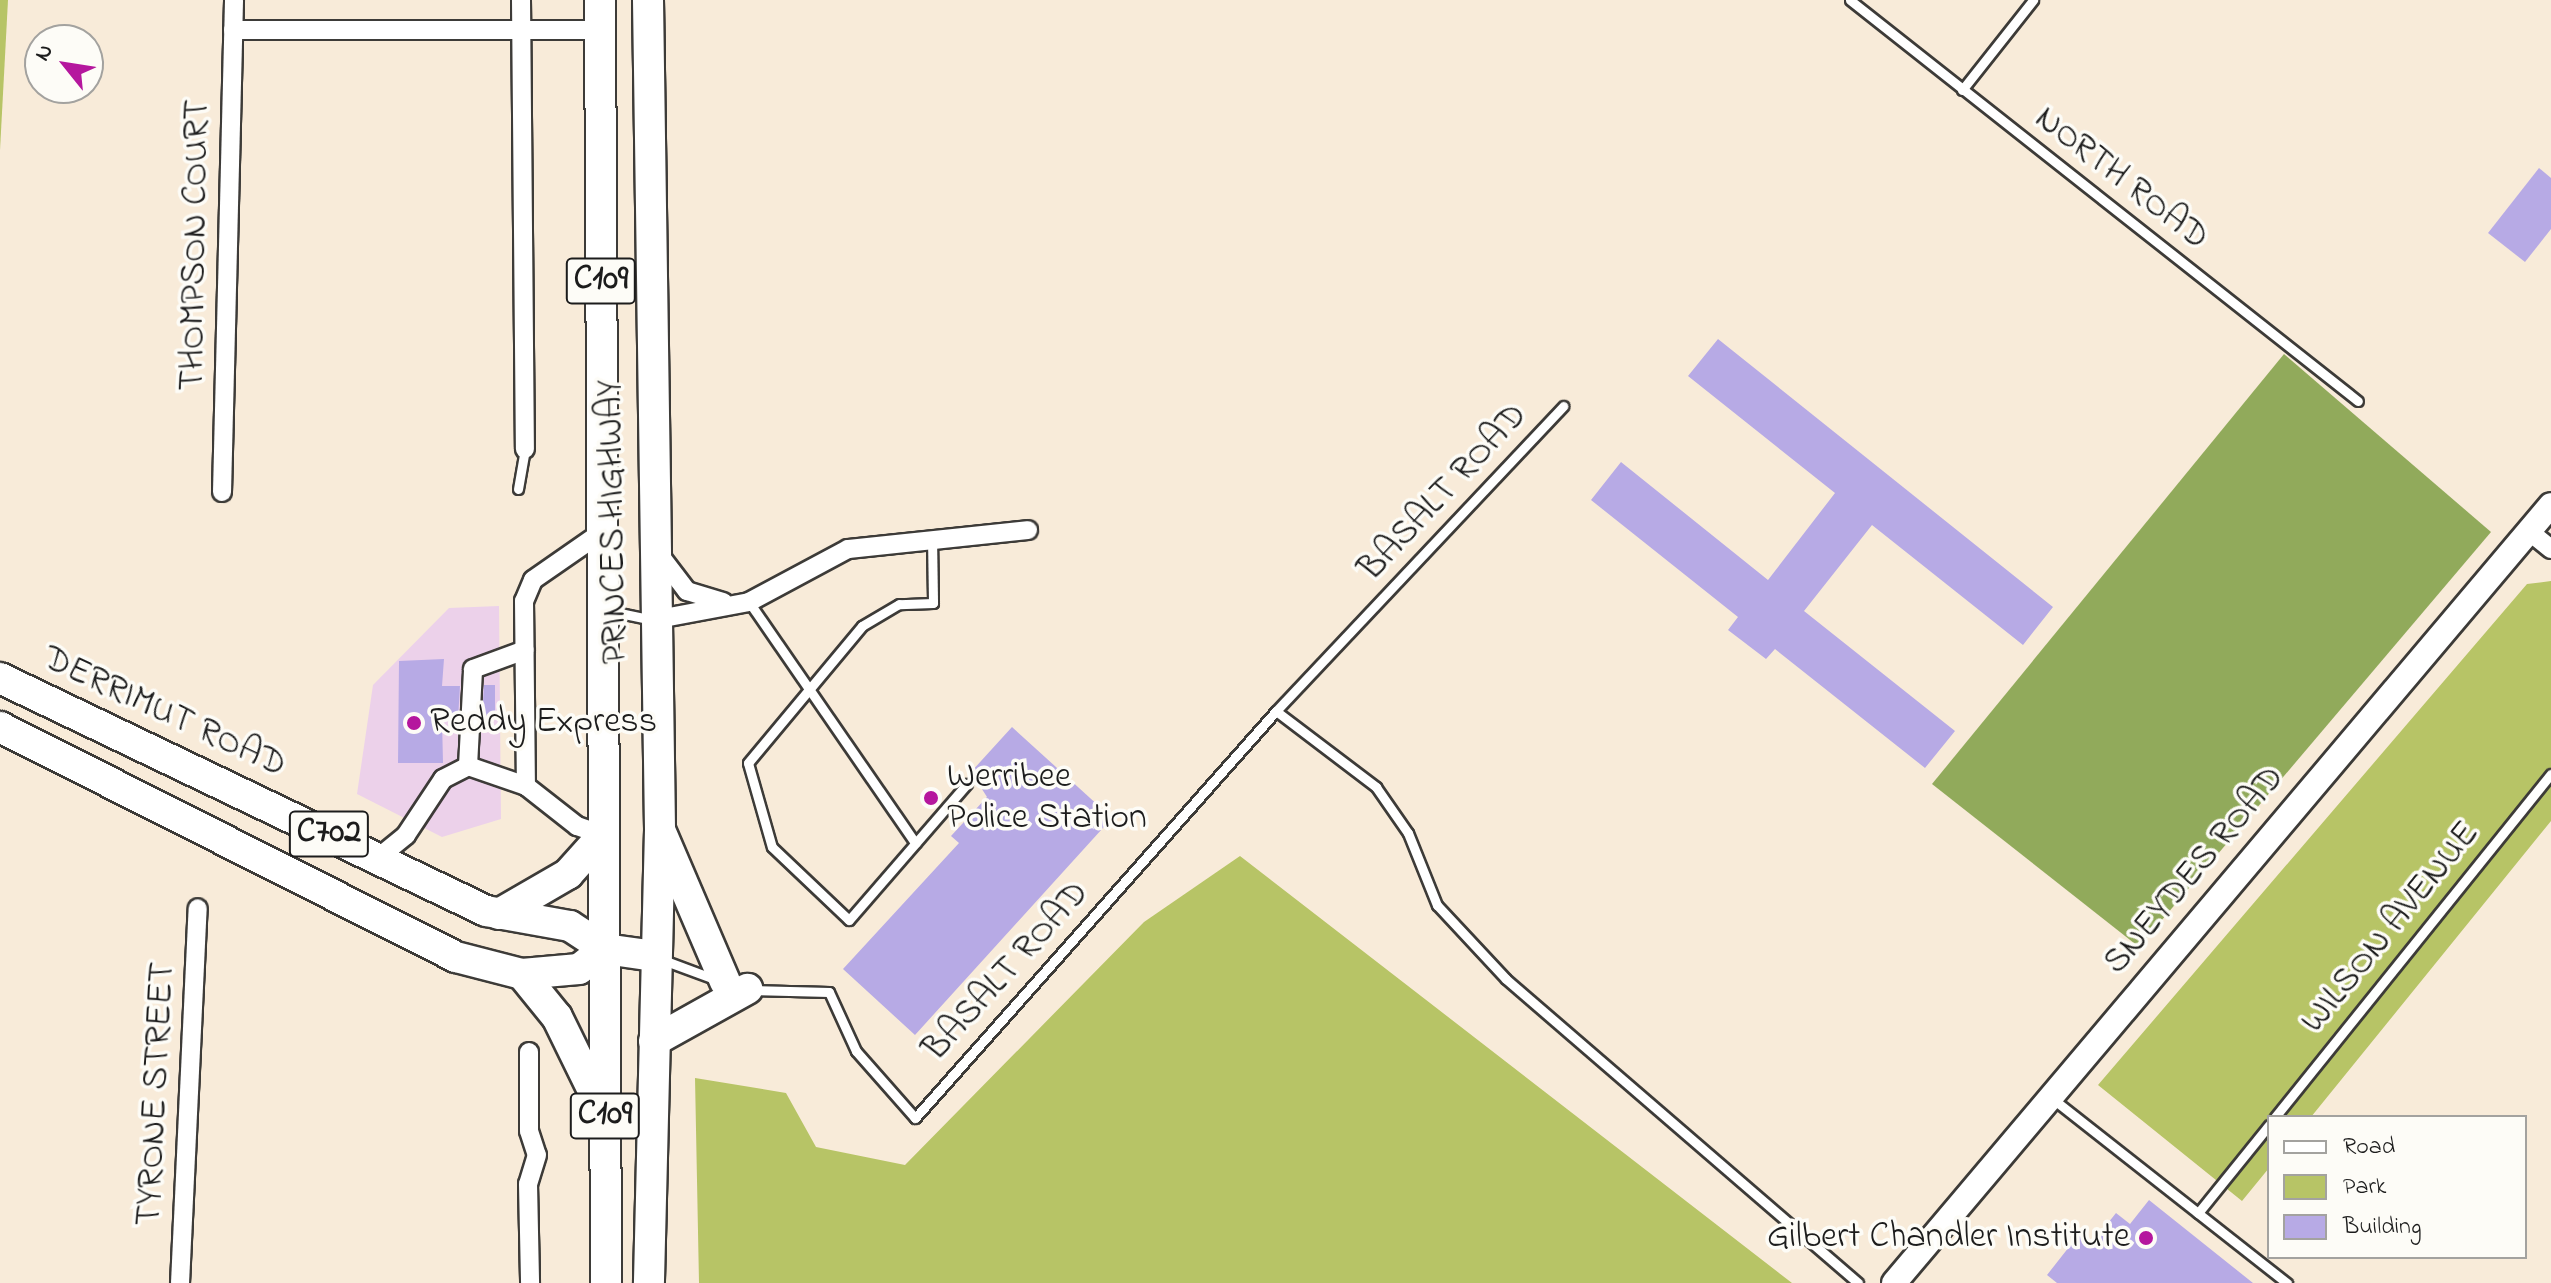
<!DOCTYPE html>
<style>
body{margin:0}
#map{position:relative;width:2551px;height:1283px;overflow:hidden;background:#f8ebd9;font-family:"Indie Flower",sans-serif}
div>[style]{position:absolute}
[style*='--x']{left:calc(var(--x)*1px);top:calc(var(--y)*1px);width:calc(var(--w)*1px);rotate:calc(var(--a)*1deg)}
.built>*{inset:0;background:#ecd1ea}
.green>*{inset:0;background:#b7c466}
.forest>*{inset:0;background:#91aa5b}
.building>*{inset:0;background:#b7aae5}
.roads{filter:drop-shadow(2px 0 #3d3b38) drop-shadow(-2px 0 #3d3b38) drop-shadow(0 2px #3d3b38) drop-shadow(0 -2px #3d3b38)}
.service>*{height:9px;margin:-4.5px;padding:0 4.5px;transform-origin:4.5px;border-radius:4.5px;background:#fff}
.minor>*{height:18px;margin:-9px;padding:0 9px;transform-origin:9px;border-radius:9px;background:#fff}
.secondary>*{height:24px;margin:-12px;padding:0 12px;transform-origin:12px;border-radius:12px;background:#fff}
.trunk>*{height:30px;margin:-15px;padding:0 15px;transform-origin:15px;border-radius:15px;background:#fff}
.dots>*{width:22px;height:22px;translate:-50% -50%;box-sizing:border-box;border:4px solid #fdfcf7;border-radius:50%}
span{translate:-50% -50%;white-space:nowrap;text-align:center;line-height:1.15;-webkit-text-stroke:7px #fdfcf7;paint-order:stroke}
.shield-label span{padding:2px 6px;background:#fdfcf7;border:2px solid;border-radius:6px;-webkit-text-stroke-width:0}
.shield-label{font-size:34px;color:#1c1c1c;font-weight:700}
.street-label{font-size:36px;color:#1c1c1c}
.poi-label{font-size:36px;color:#1c1c1c}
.left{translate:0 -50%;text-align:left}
.right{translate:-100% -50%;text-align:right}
.legend{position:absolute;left:2267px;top:1115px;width:260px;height:144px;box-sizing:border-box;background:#fdfcf7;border:2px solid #a3a29f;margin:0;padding:10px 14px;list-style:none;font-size:24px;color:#1c1c1c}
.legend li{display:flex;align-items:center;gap:16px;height:40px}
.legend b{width:40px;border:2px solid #a3a29f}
.north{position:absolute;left:24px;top:24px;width:80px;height:80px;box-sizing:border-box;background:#fdfcf7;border:2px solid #a3a29f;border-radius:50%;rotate:300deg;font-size:22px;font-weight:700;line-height:32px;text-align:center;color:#1c1c1c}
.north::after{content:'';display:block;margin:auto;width:28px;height:36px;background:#b5179e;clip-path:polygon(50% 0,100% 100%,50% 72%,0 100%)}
</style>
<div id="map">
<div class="built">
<i style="clip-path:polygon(499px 606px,501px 819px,442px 837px,357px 794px,373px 685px,449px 608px)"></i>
</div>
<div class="green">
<i style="clip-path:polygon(0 0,8px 0,0 150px)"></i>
<i style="clip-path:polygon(2551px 581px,2551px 821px,2311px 1117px,2269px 1117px,2269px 1168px,2242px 1201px,2098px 1085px,2527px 584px)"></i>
<i style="clip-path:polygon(1240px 856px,1792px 1283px,699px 1283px,695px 1078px,786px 1093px,816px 1147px,905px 1165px,1144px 922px)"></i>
</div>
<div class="forest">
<i style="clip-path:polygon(2284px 354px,2491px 532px,2139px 947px,1932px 784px)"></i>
</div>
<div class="building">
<i style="clip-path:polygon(2539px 168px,2551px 178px,2551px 229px,2525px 262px,2488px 233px)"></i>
<i style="clip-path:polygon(1718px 339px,2053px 607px,2023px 645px,1872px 525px,1804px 611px,1955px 731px,1925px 768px,1775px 649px,1766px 659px,1728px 630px,1738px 617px,1591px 500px,1621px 462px,1768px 580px,1835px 493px,1688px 376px)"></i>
<i style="clip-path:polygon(444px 659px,442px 686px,460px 686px,458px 719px,442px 719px,443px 763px,398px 763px,399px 661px)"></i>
<i style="clip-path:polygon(484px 685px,495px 685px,495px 719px,482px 719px)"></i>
<i style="clip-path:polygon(1012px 727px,1112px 818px,915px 1035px,843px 969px,959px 843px,951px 836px,987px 797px,971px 772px)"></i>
<i style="clip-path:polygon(2149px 1200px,2253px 1283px,2057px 1283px,2047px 1275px,2080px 1233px,2092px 1243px,2116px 1213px,2130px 1224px)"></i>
</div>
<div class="roads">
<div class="service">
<i style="--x:1850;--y:0;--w:647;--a:38.29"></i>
<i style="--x:1962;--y:90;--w:115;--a:-51.7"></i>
<i style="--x:518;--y:489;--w:41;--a:-80.1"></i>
<i style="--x:932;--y:537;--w:66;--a:89.1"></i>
<i style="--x:933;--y:603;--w:34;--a:178"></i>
<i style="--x:899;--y:604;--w:43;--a:149.3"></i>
<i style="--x:862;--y:626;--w:178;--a:129.8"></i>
<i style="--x:748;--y:763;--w:87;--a:74.1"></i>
<i style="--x:772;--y:847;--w:106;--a:43.5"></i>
<i style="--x:849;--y:920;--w:180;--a:-49.1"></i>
<i style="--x:749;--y:602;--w:293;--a:55.4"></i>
<i style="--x:610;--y:611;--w:44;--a:11.8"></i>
<i style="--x:1276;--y:711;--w:126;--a:37.2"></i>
<i style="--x:1376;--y:787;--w:56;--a:55.2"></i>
<i style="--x:1408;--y:833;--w:78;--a:68.1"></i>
<i style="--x:1437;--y:905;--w:101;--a:47"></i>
<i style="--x:1506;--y:979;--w:465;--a:40.8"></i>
<i style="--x:663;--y:960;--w:58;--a:20.3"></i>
<i style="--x:750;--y:990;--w:79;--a:1.5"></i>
<i style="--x:829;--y:992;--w:65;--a:65.4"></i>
<i style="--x:856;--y:1051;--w:89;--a:48.6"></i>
<i style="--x:915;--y:1118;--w:544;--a:-48.43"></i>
<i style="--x:1276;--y:711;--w:419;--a:-46.7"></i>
<i style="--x:2053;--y:1099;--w:298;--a:38.2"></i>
<i style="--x:2275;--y:1117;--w:440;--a:-51.2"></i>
<i style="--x:2198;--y:1213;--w:113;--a:-51.1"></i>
</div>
<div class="minor">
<i style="--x:521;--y:0;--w:449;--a:89.5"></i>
<i style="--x:233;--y:30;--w:367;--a:0"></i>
<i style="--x:222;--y:492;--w:492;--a:-88.6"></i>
<i style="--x:602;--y:532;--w:84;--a:145.2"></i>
<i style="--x:533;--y:580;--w:23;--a:113"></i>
<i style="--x:524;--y:601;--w:185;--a:89.4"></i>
<i style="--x:526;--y:786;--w:65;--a:38.1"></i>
<i style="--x:577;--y:826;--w:28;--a:19"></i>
<i style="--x:2530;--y:532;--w:27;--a:39"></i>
<i style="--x:661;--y:557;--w:43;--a:52.6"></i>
<i style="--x:687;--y:591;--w:38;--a:17"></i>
<i style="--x:653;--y:620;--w:98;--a:-10.6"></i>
<i style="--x:749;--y:602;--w:112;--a:-28.2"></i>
<i style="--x:848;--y:549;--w:181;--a:-6"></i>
<i style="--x:468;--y:766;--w:61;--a:19"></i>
<i style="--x:378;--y:858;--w:36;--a:-39"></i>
<i style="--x:406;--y:835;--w:67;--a:-56.5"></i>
<i style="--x:443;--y:779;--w:28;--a:-27"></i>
<i style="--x:468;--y:766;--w:97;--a:-87"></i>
<i style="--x:473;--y:669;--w:55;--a:-20.1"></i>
<i style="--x:529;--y:1052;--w:79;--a:90"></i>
<i style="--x:529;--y:1131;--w:25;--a:72"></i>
<i style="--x:537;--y:1155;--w:30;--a:107"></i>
<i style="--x:528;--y:1184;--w:99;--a:88.8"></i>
<i style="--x:180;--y:1283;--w:375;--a:-87.3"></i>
</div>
<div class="secondary">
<i style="--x:1894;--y:1283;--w:1018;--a:-49.82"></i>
</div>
<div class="trunk">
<i style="--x:600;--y:0;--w:1283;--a:89.73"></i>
<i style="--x:648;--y:0;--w:830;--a:89.17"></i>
<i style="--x:660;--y:830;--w:453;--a:91.4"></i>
<i style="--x:0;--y:678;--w:539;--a:25.61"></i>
<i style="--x:486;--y:911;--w:85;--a:10.1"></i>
<i style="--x:570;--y:926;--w:42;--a:33.3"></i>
<i style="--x:605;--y:949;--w:49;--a:8.1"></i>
<i style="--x:0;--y:727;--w:511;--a:26.77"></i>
<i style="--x:456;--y:957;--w:68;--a:14.4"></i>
<i style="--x:522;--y:974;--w:57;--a:-5"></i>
<i style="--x:579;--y:969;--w:33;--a:-38"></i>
<i style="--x:660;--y:830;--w:165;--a:66.8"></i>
<i style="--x:499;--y:914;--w:80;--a:-30.1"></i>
<i style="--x:568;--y:874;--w:52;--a:-48.1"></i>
<i style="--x:522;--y:974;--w:55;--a:50.9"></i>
<i style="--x:557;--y:1017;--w:102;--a:63.9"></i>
<i style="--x:654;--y:1041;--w:107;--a:-29.2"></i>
</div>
</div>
<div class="dots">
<i style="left:414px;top:723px;background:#b5179e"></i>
<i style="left:931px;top:798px;background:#b5179e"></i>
<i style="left:2146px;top:1238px;background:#b5179e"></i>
</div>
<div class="shield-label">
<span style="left:601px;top:281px">C109</span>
<span style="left:329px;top:834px">C702</span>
<span style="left:605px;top:1116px">C109</span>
</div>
<div class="street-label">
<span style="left:2121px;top:179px;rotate:38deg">NORTH ROAD</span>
<span style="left:196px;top:245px;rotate:-89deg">THOMPSON COURT</span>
<span style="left:1444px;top:493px;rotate:-47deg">BASALT ROAD</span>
<span style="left:614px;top:522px;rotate:-91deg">PRINCES HIGHWAY</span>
<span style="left:164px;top:713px;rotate:25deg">DERRIMUT ROAD</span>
<span style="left:2195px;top:871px;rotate:-50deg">SNEYDES ROAD</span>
<span style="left:2391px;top:928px;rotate:-51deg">WILSON AVENUE</span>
<span style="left:1007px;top:972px;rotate:-48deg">BASALT ROAD</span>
<span style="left:157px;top:1094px;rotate:-87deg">TYRONE STREET</span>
</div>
<div class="poi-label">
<span class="left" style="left:430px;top:723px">Reddy Express</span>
<span class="left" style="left:947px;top:798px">Werribee<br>Police Station</span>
<span class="right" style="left:2130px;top:1238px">Gilbert Chandler Institute</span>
</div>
<ul class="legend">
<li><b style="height:10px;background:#fff"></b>Road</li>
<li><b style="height:22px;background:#b7c466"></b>Park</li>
<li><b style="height:22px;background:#b7aae5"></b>Building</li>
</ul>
<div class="north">N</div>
</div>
